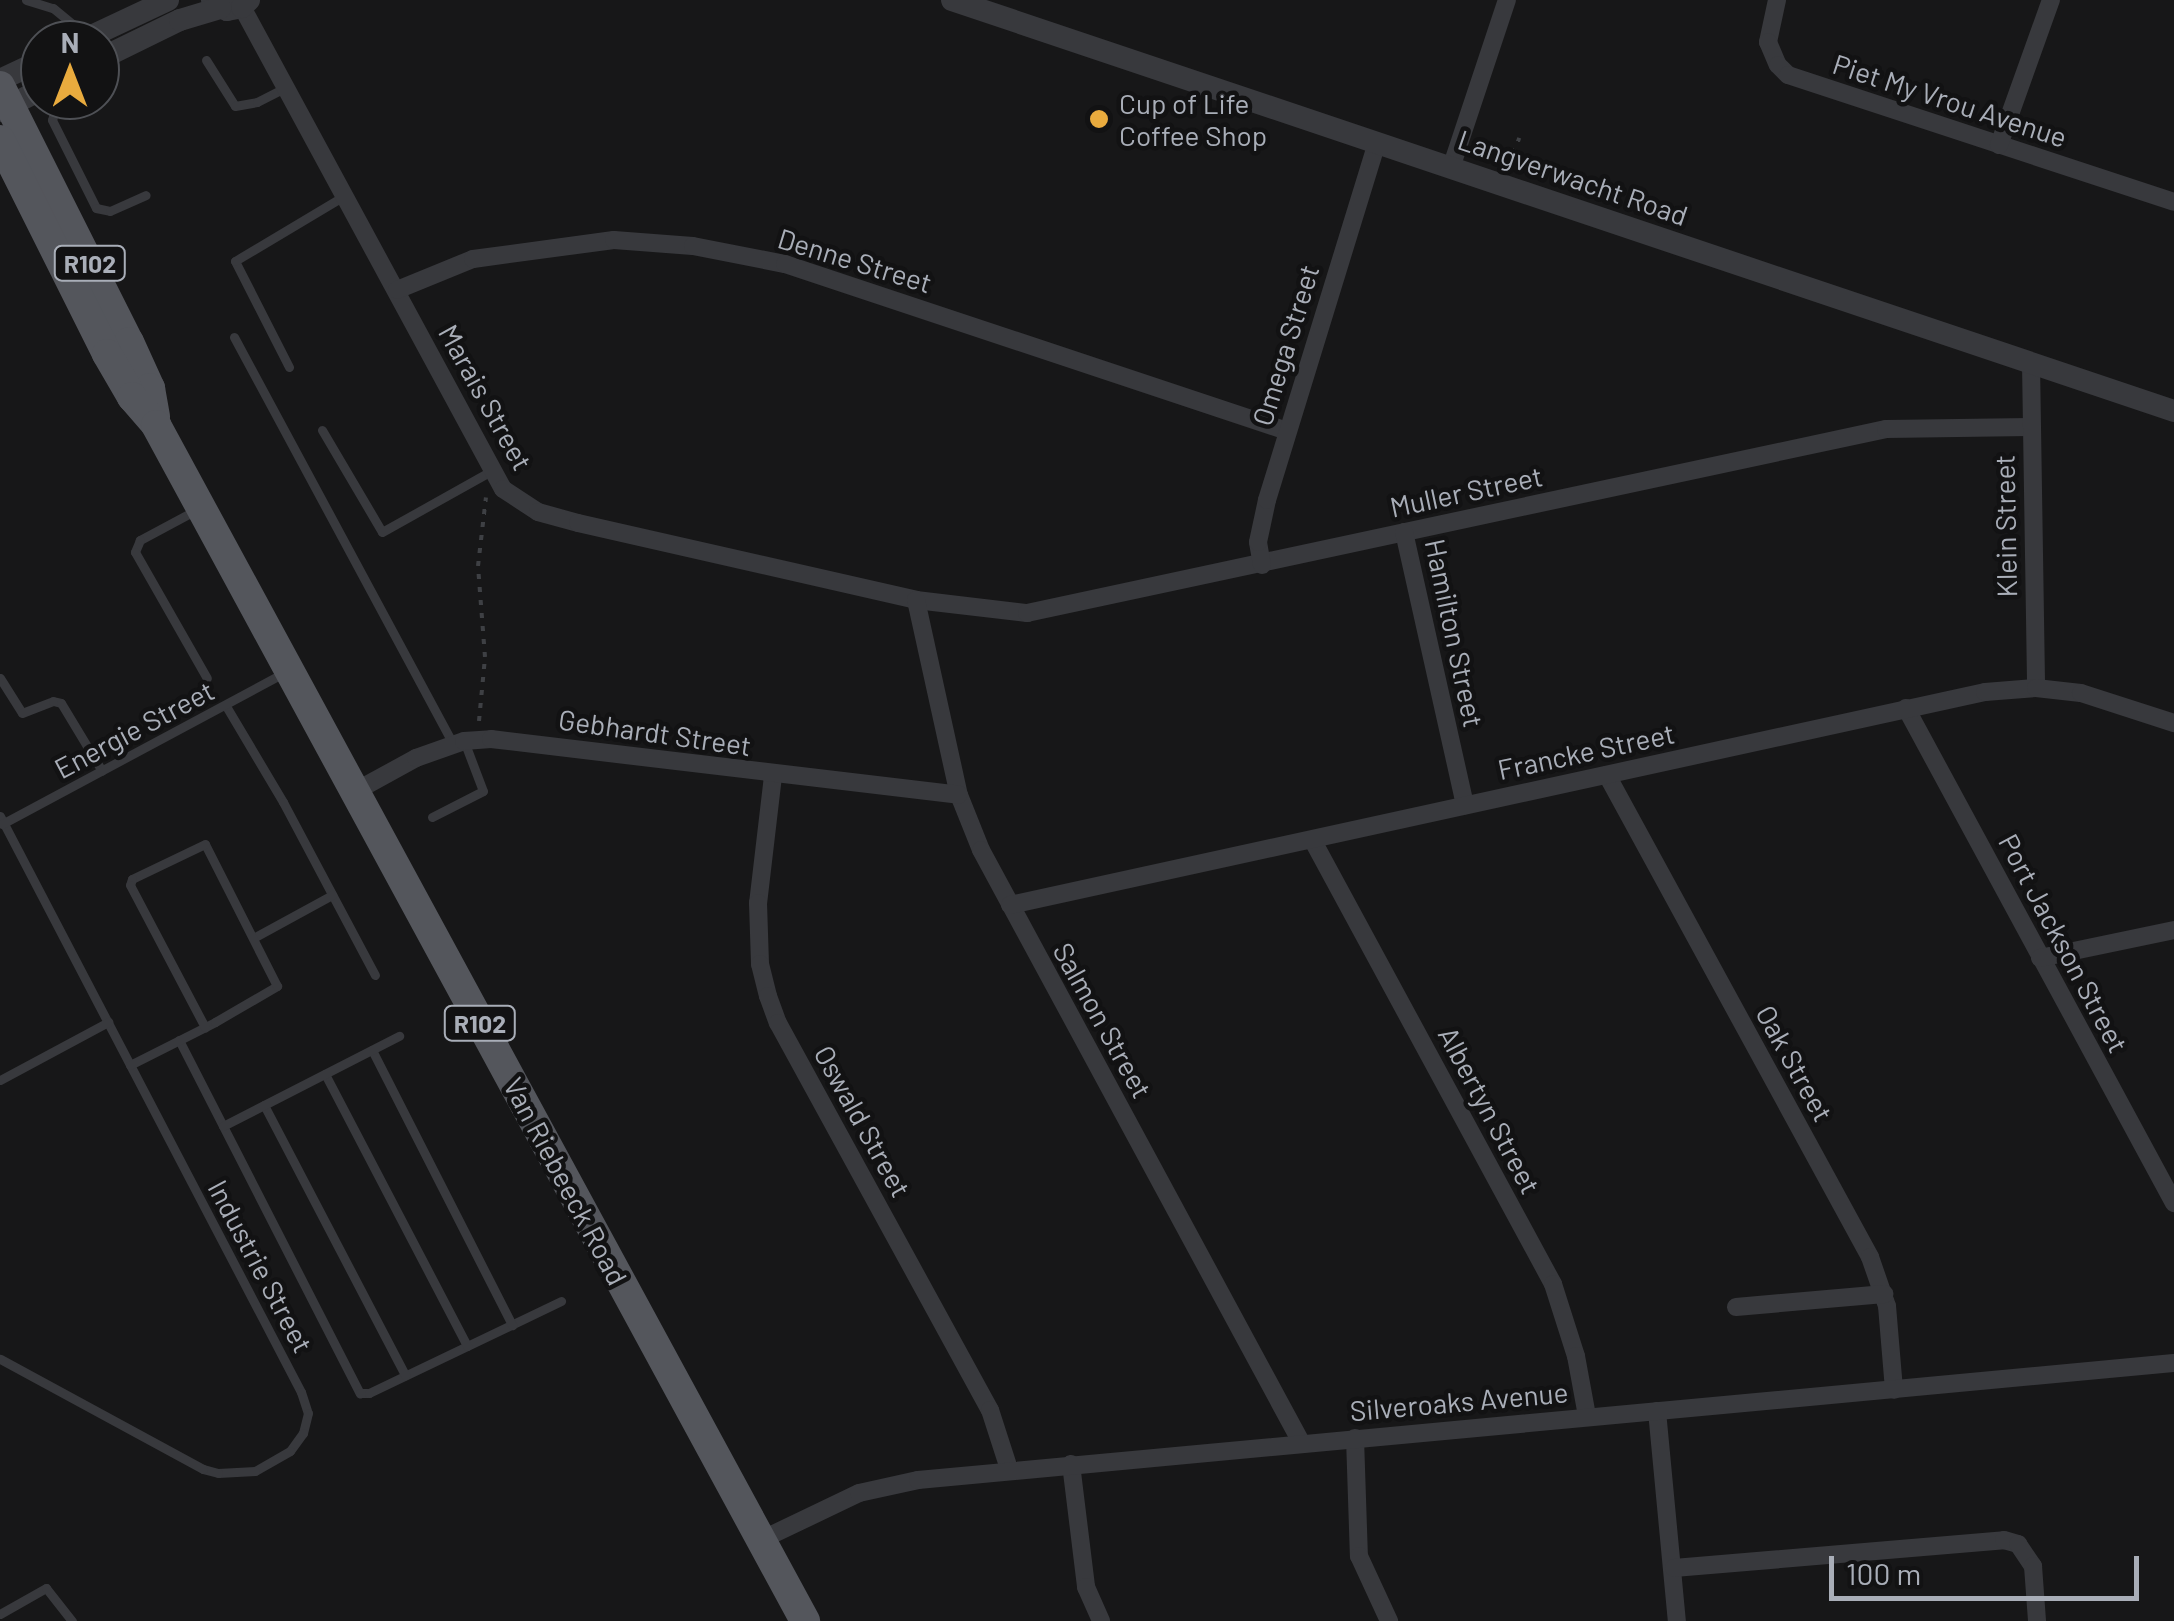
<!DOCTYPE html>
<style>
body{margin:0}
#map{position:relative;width:2174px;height:1621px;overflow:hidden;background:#171718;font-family:Barlow,sans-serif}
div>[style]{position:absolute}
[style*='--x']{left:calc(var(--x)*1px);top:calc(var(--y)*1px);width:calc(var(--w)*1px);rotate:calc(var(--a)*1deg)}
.path>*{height:4px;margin-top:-2px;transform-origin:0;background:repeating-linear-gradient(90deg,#3e4044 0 5px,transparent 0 13px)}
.service>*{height:9px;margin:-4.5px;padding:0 4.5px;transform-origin:4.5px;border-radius:4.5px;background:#38393d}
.minor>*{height:18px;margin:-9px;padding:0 9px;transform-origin:9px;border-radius:9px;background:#38393d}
.tertiary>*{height:22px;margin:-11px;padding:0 11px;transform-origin:11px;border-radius:11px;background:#38393d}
.primary>*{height:30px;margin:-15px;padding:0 15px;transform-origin:15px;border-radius:15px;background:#54565c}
.dots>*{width:28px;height:28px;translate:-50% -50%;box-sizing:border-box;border:5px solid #121213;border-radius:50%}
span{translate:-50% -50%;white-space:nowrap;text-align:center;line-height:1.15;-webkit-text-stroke:9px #121213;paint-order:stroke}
.shield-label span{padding:2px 8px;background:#121213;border:2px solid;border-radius:8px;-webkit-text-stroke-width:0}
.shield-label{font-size:25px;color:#a9aeb8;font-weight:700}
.street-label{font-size:28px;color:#a9aeb8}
.poi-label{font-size:28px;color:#a9aeb8}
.left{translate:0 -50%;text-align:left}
.north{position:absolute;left:20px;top:20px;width:100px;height:100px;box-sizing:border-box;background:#121213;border:2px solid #4e5055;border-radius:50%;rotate:0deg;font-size:28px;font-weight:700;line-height:40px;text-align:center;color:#a9aeb8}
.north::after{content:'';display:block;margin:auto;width:35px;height:45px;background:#e9ab3e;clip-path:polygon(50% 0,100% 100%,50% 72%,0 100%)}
.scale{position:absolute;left:1829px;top:1556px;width:310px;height:45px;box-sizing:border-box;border:5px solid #a9aeb8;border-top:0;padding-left:12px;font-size:30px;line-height:35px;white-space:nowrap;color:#a9aeb8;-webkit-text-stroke:8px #121213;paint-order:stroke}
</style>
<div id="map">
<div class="path">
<i style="--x:1509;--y:166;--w:30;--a:-70"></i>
<i style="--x:479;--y:721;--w:64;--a:-84.6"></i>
<i style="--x:485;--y:657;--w:91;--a:-94.4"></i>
<i style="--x:478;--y:566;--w:69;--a:-83.4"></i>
</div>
<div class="service">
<i style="--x:26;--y:0;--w:28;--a:17"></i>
<i style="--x:53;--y:8;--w:44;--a:39.5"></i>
<i style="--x:206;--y:60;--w:54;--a:57.8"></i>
<i style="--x:235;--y:106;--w:22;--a:-10"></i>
<i style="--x:257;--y:102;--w:33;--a:-27"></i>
<i style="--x:100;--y:87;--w:13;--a:-42"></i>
<i style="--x:110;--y:78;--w:22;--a:-114"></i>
<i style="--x:72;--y:100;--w:20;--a:150"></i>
<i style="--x:55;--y:110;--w:10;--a:107"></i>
<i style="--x:52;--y:120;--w:98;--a:63.4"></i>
<i style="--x:96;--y:208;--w:14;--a:12"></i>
<i style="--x:110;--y:211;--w:39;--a:-24"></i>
<i style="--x:234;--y:337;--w:462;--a:61.7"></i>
<i style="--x:289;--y:367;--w:119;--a:-117"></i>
<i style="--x:235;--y:261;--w:127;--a:-30.8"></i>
<i style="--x:322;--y:430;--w:118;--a:59.5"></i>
<i style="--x:382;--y:532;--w:127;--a:-29.2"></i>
<i style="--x:196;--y:510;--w:64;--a:151.8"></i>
<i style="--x:140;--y:540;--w:13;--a:113"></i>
<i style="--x:135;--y:552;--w:145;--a:60.3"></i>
<i style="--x:0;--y:678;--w:41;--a:57.8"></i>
<i style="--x:22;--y:713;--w:33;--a:-21"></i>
<i style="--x:53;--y:701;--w:8;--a:14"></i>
<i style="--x:61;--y:703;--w:79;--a:58.9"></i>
<i style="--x:226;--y:706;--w:112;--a:59.3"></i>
<i style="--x:283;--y:802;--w:196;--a:62"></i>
<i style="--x:0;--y:816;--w:650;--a:62.41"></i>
<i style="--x:301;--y:1392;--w:22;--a:72"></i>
<i style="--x:308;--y:1413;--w:21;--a:104"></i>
<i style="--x:303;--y:1433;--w:22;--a:126"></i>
<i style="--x:290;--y:1451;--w:40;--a:150.3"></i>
<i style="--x:255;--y:1471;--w:37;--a:177"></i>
<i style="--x:218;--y:1473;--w:16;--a:-165"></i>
<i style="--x:203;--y:1469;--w:231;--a:-151.5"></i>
<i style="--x:432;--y:817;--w:57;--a:-27"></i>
<i style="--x:483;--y:791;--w:53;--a:-110.8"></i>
<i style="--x:2;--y:824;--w:320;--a:-28.2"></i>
<i style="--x:255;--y:937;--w:88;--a:-28.6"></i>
<i style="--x:179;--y:1040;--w:397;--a:62.9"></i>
<i style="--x:360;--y:1393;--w:9;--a:0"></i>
<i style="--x:369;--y:1393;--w:213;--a:-25.6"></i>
<i style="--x:372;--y:1050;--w:309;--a:63"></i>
<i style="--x:130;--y:1065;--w:95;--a:-26.8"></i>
<i style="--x:215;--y:1022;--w:72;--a:-30.1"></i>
<i style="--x:277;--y:986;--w:159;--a:-116.9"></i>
<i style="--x:205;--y:844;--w:81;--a:154.4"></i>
<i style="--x:132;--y:879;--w:6;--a:108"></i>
<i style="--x:130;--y:885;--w:161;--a:62.2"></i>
<i style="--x:325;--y:1074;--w:307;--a:62.4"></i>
<i style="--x:0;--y:1080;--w:123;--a:-28.2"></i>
<i style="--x:264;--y:1105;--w:305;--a:62.4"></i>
<i style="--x:223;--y:1126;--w:198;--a:-27.1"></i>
<i style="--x:0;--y:1614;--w:53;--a:-29.5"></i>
<i style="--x:46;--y:1588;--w:42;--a:51.8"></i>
</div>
<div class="minor">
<i style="--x:1777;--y:0;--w:43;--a:102.1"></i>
<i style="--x:1768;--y:42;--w:25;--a:67"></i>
<i style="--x:1778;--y:65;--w:14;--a:45"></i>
<i style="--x:1788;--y:75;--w:406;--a:18.2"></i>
<i style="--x:242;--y:7;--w:548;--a:61.56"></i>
<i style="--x:503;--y:489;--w:42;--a:33.3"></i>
<i style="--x:538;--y:512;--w:41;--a:15.4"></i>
<i style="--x:578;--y:523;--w:347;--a:12.8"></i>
<i style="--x:916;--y:600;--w:112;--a:6.7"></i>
<i style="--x:1027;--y:613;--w:878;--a:-12.09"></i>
<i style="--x:1886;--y:429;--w:144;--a:-0.8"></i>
<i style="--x:1999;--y:145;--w:154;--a:-70.3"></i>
<i style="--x:1451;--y:168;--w:177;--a:-71.6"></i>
<i style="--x:397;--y:290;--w:82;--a:-22.2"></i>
<i style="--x:473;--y:259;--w:142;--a:-7.7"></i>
<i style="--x:614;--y:240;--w:79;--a:4.3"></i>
<i style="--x:693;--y:246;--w:94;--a:11.1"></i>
<i style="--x:785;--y:264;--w:529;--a:18.4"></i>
<i style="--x:2031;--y:363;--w:325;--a:89.1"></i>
<i style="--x:1404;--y:532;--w:280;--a:77.4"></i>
<i style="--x:1262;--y:565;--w:23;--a:-100"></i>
<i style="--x:1258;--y:542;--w:43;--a:-77.9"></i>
<i style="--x:1267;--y:500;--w:375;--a:-72.9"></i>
<i style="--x:916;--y:600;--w:200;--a:77.6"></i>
<i style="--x:959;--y:795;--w:59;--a:68.2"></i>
<i style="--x:981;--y:850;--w:675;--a:61.61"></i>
<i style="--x:1906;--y:708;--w:563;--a:61.57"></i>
<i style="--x:1607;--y:775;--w:549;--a:61.38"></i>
<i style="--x:1870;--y:1257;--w:52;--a:70.9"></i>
<i style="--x:1887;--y:1306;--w:84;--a:85.2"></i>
<i style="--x:773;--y:776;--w:128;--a:96.7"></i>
<i style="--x:758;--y:903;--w:61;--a:88.1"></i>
<i style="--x:760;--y:964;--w:33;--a:76"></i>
<i style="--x:768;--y:996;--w:29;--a:70"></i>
<i style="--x:778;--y:1023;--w:441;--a:61.3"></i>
<i style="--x:990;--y:1410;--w:62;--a:72.1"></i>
<i style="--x:354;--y:792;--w:71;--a:-28.7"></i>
<i style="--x:416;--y:758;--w:51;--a:-19.5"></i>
<i style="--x:464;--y:741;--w:27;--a:-4"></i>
<i style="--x:491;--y:739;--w:471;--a:6.8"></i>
<i style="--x:1313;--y:841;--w:504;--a:61.55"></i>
<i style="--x:1553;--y:1284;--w:76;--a:72.3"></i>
<i style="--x:1576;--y:1356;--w:61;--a:79.6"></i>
<i style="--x:1010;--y:905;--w:998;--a:-12.32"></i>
<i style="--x:1985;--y:692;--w:51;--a:-4.5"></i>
<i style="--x:2036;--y:688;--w:45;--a:6.3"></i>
<i style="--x:2081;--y:693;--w:98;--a:17.9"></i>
<i style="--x:2040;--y:958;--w:137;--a:-11.8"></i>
<i style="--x:1736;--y:1307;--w:149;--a:-5"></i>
<i style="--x:1657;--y:1411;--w:211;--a:84.6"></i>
<i style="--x:1355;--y:1438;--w:118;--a:88.1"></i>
<i style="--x:1359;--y:1556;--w:72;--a:65.2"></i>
<i style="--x:1071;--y:1464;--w:124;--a:83"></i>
<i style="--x:1086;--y:1587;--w:37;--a:66"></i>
<i style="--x:761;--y:1540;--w:109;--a:-25.6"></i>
<i style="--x:859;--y:1493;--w:60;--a:-12.4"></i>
<i style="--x:918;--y:1480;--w:1261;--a:-5.32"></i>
<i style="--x:1674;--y:1568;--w:331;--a:-4.8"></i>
<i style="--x:2004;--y:1540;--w:15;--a:16"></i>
<i style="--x:2018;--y:1544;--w:27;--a:56"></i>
<i style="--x:2033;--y:1566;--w:55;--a:85.8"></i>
</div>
<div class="tertiary">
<i style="--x:212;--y:0;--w:18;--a:34"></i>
<i style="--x:227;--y:10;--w:15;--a:-11"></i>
<i style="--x:242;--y:7;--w:10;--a:-45"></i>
<i style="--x:952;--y:0;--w:1289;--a:18.59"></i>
<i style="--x:83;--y:40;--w:94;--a:-25.2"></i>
<i style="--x:100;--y:59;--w:89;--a:-26"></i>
<i style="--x:180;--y:20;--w:42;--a:-16.7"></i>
<i style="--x:0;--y:80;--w:44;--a:-25.4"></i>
<i style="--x:0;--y:111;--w:45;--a:-27.7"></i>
</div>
<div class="primary">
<i style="--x:0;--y:86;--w:287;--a:63.3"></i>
<i style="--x:129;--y:342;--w:51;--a:65.5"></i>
<i style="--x:150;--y:388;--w:29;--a:80"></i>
<i style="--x:0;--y:140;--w:239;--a:63.4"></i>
<i style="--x:107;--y:354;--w:50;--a:59.8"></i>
<i style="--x:132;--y:397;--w:37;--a:49"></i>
<i style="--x:156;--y:425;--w:1361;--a:61.51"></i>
</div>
<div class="dots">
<i style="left:1099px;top:119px;background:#e9ab3e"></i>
</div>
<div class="shield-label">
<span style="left:90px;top:263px">R102</span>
<span style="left:480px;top:1023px">R102</span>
</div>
<div class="street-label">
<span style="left:1950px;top:100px;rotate:18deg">Piet My Vrou Avenue</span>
<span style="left:1573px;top:177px;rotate:19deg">Langverwacht Road</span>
<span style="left:855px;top:260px;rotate:17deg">Denne Street</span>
<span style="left:1285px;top:345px;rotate:-73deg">Omega Street</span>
<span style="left:486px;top:397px;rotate:61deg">Marais Street</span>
<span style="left:1466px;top:491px;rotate:-12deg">Muller Street</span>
<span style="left:2005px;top:526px;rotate:-91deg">Klein Street</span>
<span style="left:1455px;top:633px;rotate:78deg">Hamilton Street</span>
<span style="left:134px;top:729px;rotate:-28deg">Energie Street</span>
<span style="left:655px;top:732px;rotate:8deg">Gebhardt Street</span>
<span style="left:1586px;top:751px;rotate:-12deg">Francke Street</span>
<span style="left:2064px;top:943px;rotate:62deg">Port Jackson Street</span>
<span style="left:1103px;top:1020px;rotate:61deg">Salmon Street</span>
<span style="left:1795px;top:1063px;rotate:61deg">Oak Street</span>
<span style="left:1490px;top:1110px;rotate:62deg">Albertyn Street</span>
<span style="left:863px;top:1121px;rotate:61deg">Oswald Street</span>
<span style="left:566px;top:1181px;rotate:62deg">Van Riebeeck Road</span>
<span style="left:261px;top:1266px;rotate:62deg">Industrie Street</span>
<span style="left:1459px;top:1401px;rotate:-5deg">Silveroaks Avenue</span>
</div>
<div class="poi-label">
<span class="left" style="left:1119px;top:119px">Cup of Life<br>Coffee Shop</span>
</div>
<div class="north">N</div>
<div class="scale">100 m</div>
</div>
